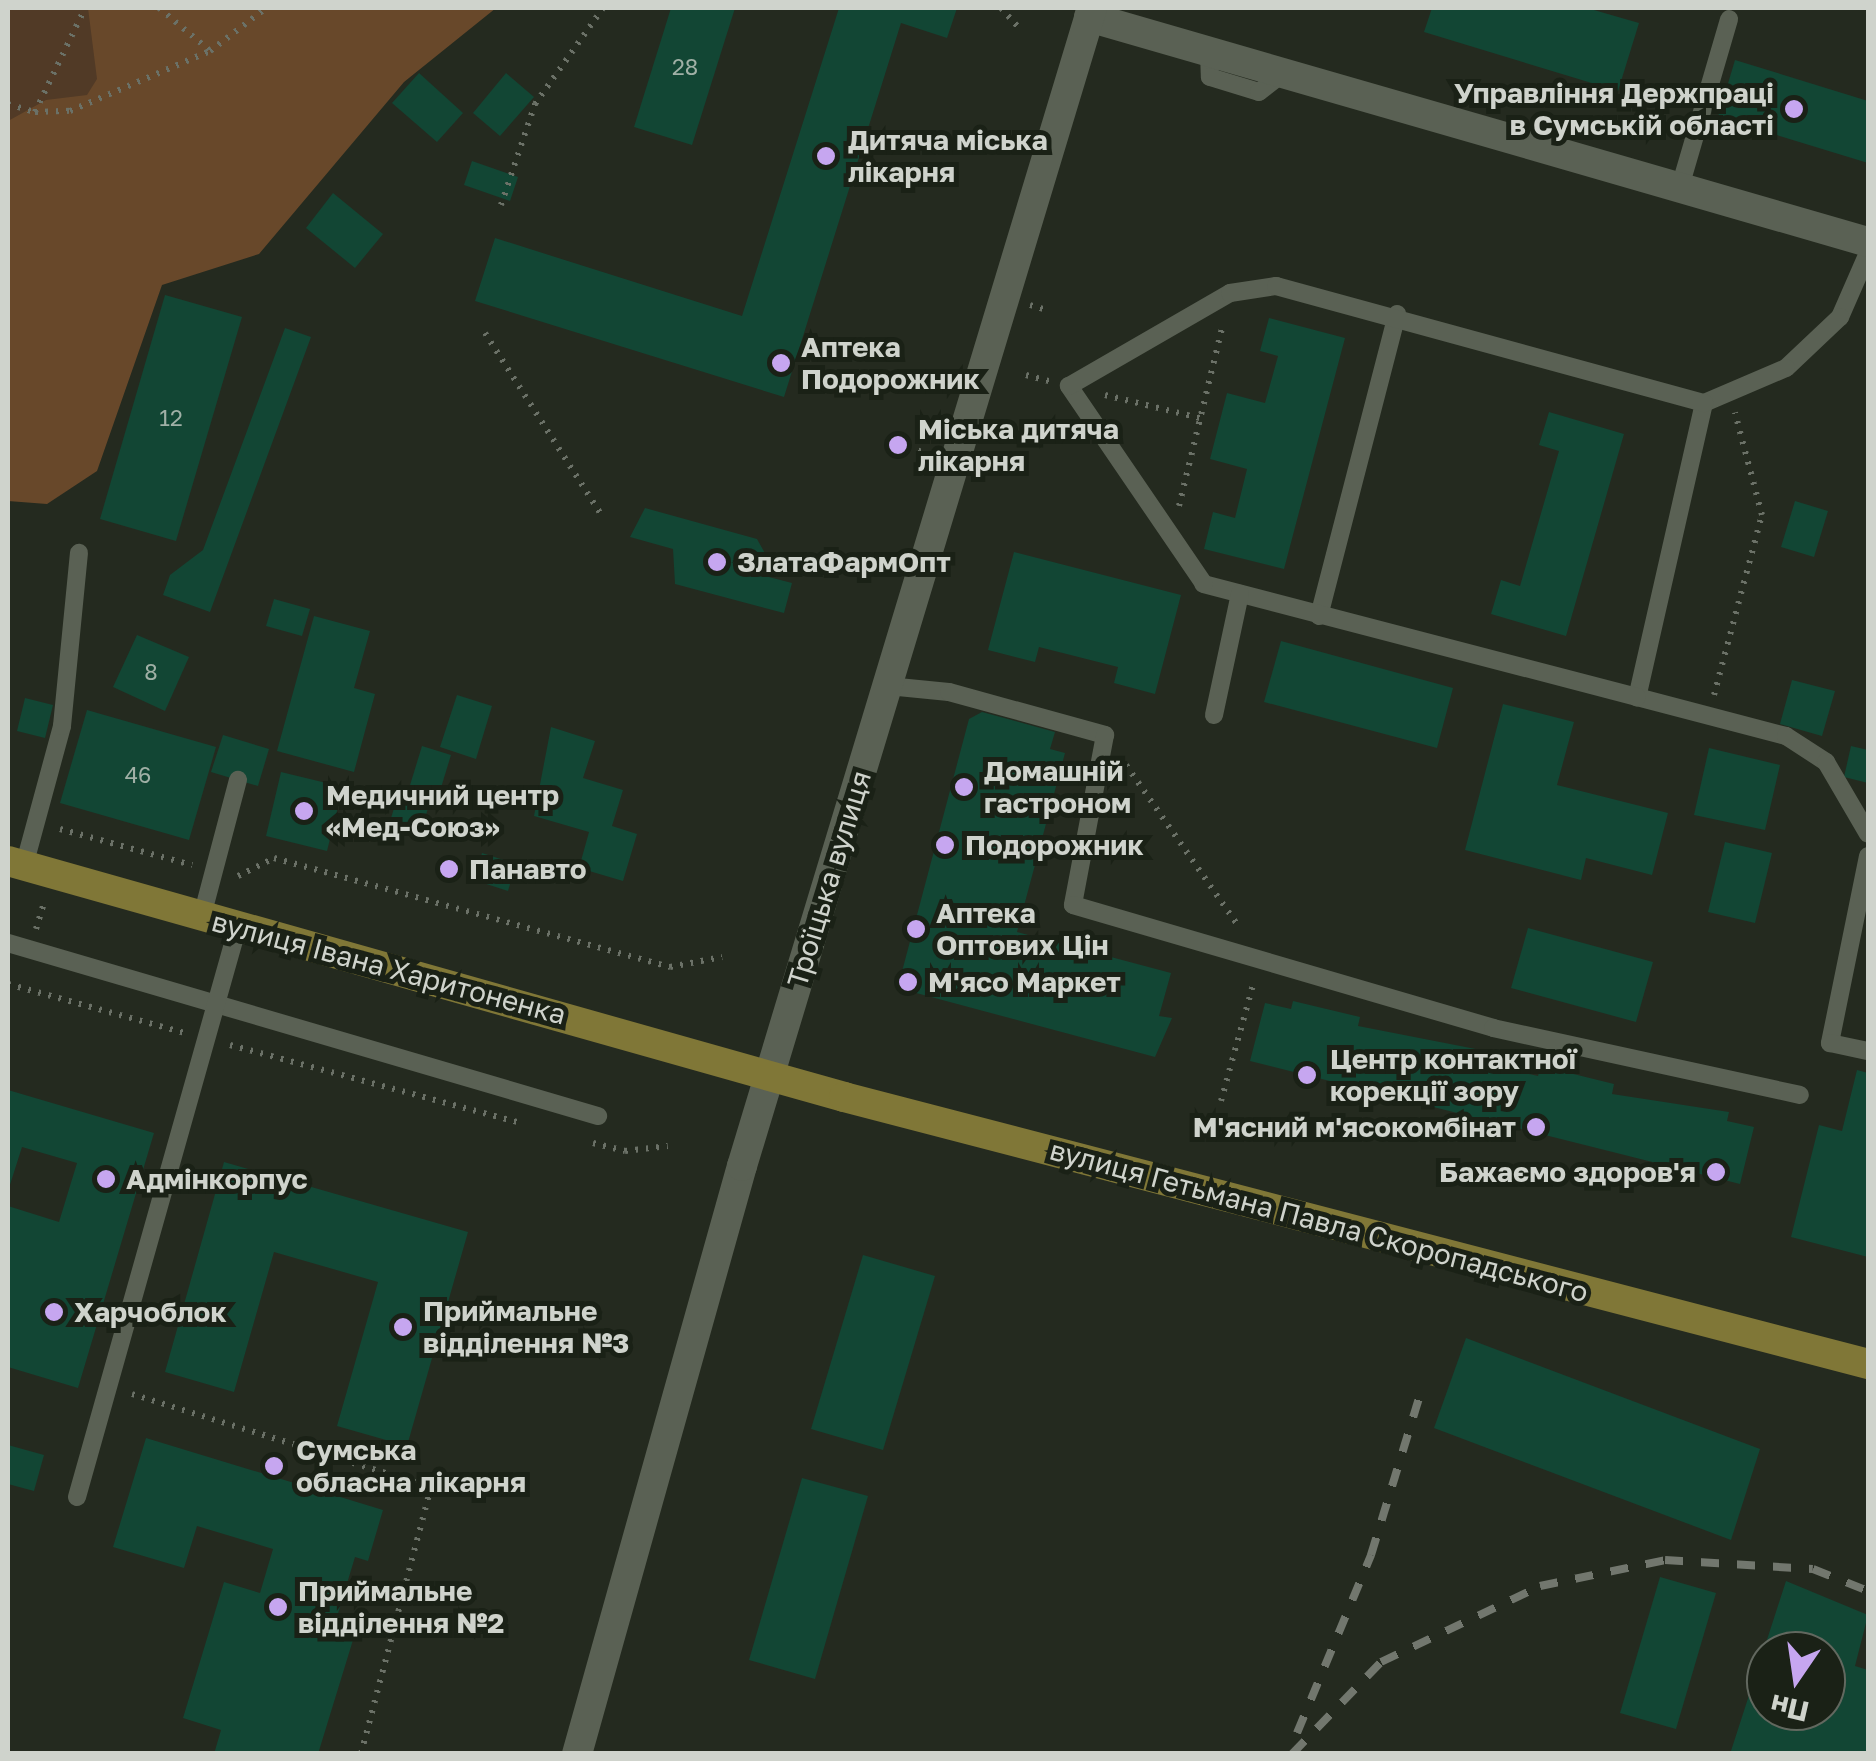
<!DOCTYPE html>
<meta charset="utf-8">
<style>
body{margin:0}
#map{position:relative;width:1876px;height:1761px;overflow:hidden;background:#242a1f;font-family:"Golos Text",sans-serif}
div>[style]{position:absolute}
[style*='--x']{left:calc(var(--x)*1px);top:calc(var(--y)*1px);width:calc(var(--w)*1px);rotate:calc(var(--a)*1deg)}
.green>*{inset:0;background:#513a26}
.forest>*{inset:0;background:#68482a}
.building>*{inset:0;background:#124634}
.path>*{height:6px;margin-top:-3px;transform-origin:0;background:repeating-linear-gradient(90deg,#6b7167 0 2.5px,transparent 0 10.5px)}
.lane>*{height:18px;margin:-9px;padding:0 9px;transform-origin:9px;border-radius:9px;background:#5a6154}
.street>*{height:30px;margin:-15px;padding:0 15px;transform-origin:15px;border-radius:15px;background:#5a6154}
.secondary>*{height:30px;margin:-15px;padding:0 15px;transform-origin:15px;border-radius:15px;background:#5a6154}
.primary>*{height:30px;margin:-15px;padding:0 15px;transform-origin:15px;border-radius:15px;background:#807737}
.rail>*{height:8px;margin-top:-4px;transform-origin:0;background:repeating-linear-gradient(90deg,#72776e 0 18px,transparent 0 36px)}
.dots>*{width:28px;height:28px;translate:-50% -50%;box-sizing:border-box;border:5px solid #1a2116;border-radius:50%}
span{translate:-50% -50%;white-space:nowrap;text-align:center;line-height:1.15;-webkit-text-stroke:10px #1a2116;paint-order:stroke}
.number-label{font-size:22px;color:#a0b0a6}
.number-label span{-webkit-text-stroke-width:0}
.poi-label{font-size:28px;color:#cfd3cc;font-weight:700}
.right{translate:-100% -50%;text-align:right}
.left{translate:0 -50%;text-align:left}
.street-label{font-size:28px;color:#cfd3cc}
.frame{position:absolute;inset:0;border:10px solid #cfd3cc;pointer-events:none}
.north{position:absolute;left:1746px;top:1631px;width:100px;height:100px;box-sizing:border-box;background:#1a2116;border:2px solid #62685f;border-radius:50%;rotate:193deg;font-size:28px;font-weight:700;line-height:40px;text-align:center;color:#cfd3cc}
.north::after{content:'';display:block;margin:auto;width:35px;height:45px;background:#c6a6f0;clip-path:polygon(50% 0,100% 100%,50% 72%,0 100%)}
</style>
<div id="map">
<div class="green">
<i style="clip-path:polygon(8px 8px,292px 8px,8px 188px)"></i>
</div>
<div class="forest">
<i style="clip-path:polygon(88px 8px,496px 8px,404px 82px,259px 254px,162px 285px,97px 471px,47px 504px,8px 501px,8px 121px,46px 100px,87px 95px,97px 79px)"></i>
</div>
<div class="building">
<i style="clip-path:polygon(671px 8px,735px 8px,692px 145px,634px 127px)"></i>
<i style="clip-path:polygon(839px 8px,957px 8px,947px 38px,901px 23px,784px 397px,475px 301px,495px 238px,742px 316px)"></i>
<i style="clip-path:polygon(1432px 8px,1587px 8px,1639px 23px,1618px 91px,1424px 32px)"></i>
<i style="clip-path:polygon(1735px 60px,1868px 101px,1868px 163px,1718px 117px)"></i>
<i style="clip-path:polygon(419px 73px,463px 113px,437px 142px,392px 103px)"></i>
<i style="clip-path:polygon(506px 73px,534px 97px,500px 136px,473px 113px)"></i>
<i style="clip-path:polygon(472px 161px,518px 177px,510px 201px,464px 185px)"></i>
<i style="clip-path:polygon(333px 193px,383px 234px,355px 268px,306px 228px)"></i>
<i style="clip-path:polygon(165px 295px,242px 317px,176px 541px,100px 519px)"></i>
<i style="clip-path:polygon(1269px 318px,1345px 338px,1284px 569px,1204px 549px,1213px 512px,1235px 518px,1247px 469px,1210px 459px,1227px 393px,1265px 403px,1278px 356px,1260px 351px)"></i>
<i style="clip-path:polygon(285px 328px,311px 337px,210px 612px,163px 595px,170px 575px,203px 550px)"></i>
<i style="clip-path:polygon(1549px 412px,1624px 434px,1566px 636px,1491px 614px,1501px 580px,1520px 586px,1559px 451px,1539px 445px)"></i>
<i style="clip-path:polygon(1795px 501px,1828px 511px,1814px 557px,1781px 547px)"></i>
<i style="clip-path:polygon(645px 508px,757px 539px,766px 555px,761px 575px,792px 583px,784px 613px,675px 584px,673px 549px,630px 537px)"></i>
<i style="clip-path:polygon(1014px 552px,1181px 595px,1155px 694px,1114px 683px,1118px 667px,1039px 647px,1035px 662px,988px 650px)"></i>
<i style="clip-path:polygon(274px 599px,310px 609px,302px 636px,266px 626px)"></i>
<i style="clip-path:polygon(314px 616px,370px 631px,354px 688px,375px 694px,354px 772px,277px 751px)"></i>
<i style="clip-path:polygon(137px 635px,189px 657px,165px 711px,113px 687px)"></i>
<i style="clip-path:polygon(1281px 641px,1453px 688px,1437px 748px,1264px 702px)"></i>
<i style="clip-path:polygon(1792px 680px,1835px 691px,1822px 736px,1780px 724px)"></i>
<i style="clip-path:polygon(457px 695px,492px 706px,476px 759px,440px 747px)"></i>
<i style="clip-path:polygon(25px 698px,53px 705px,45px 738px,17px 731px)"></i>
<i style="clip-path:polygon(1503px 704px,1574px 722px,1557px 785px,1668px 813px,1652px 875px,1586px 858px,1581px 880px,1465px 850px)"></i>
<i style="clip-path:polygon(87px 710px,216px 747px,189px 840px,60px 803px)"></i>
<i style="clip-path:polygon(982px 712px,1055px 732px,1050px 749px,1065px 753px,1017px 932px,1171px 973px,1159px 1016px,1172px 1018px,1155px 1057px,905px 990px,900px 979px,969px 719px)"></i>
<i style="clip-path:polygon(551px 727px,595px 741px,583px 778px,623px 790px,612px 826px,637px 834px,623px 881px,579px 868px,589px 832px,534px 816px)"></i>
<i style="clip-path:polygon(223px 735px,269px 749px,258px 786px,211px 772px)"></i>
<i style="clip-path:polygon(422px 746px,451px 755px,436px 804px,407px 795px)"></i>
<i style="clip-path:polygon(1851px 746px,1868px 750px,1868px 783px,1844px 777px)"></i>
<i style="clip-path:polygon(1709px 748px,1780px 765px,1765px 830px,1694px 815px)"></i>
<i style="clip-path:polygon(281px 772px,343px 787px,327px 851px,266px 836px)"></i>
<i style="clip-path:polygon(398px 795px,429px 805px,419px 838px,388px 828px)"></i>
<i style="clip-path:polygon(1725px 842px,1772px 853px,1755px 923px,1708px 912px)"></i>
<i style="clip-path:polygon(482px 853px,516px 864px,508px 891px,474px 880px)"></i>
<i style="clip-path:polygon(1528px 928px,1653px 962px,1636px 1022px,1511px 988px)"></i>
<i style="clip-path:polygon(1293px 1001px,1360px 1017px,1358px 1026px,1491px 1052px,1488px 1064px,1538px 1076px,1541px 1066px,1614px 1084px,1612px 1094px,1729px 1112px,1727px 1121px,1754px 1127px,1740px 1184px,1250px 1061px,1265px 1003px,1291px 1009px)"></i>
<i style="clip-path:polygon(1857px 1070px,1868px 1073px,1868px 1257px,1791px 1237px,1819px 1125px,1842px 1131px)"></i>
<i style="clip-path:polygon(8px 1090px,154px 1133px,78px 1388px,8px 1367px,8px 1206px,59px 1222px,77px 1163px,22px 1147px,8px 1191px)"></i>
<i style="clip-path:polygon(224px 1162px,468px 1232px,407px 1446px,337px 1426px,378px 1282px,274px 1252px,234px 1392px,165px 1372px)"></i>
<i style="clip-path:polygon(863px 1255px,935px 1276px,883px 1450px,811px 1429px)"></i>
<i style="clip-path:polygon(1466px 1338px,1760px 1449px,1731px 1540px,1434px 1428px)"></i>
<i style="clip-path:polygon(146px 1438px,383px 1510px,368px 1561px,355px 1557px,336px 1620px,357px 1627px,318px 1754px,214px 1754px,221px 1730px,183px 1718px,224px 1582px,260px 1593px,273px 1549px,197px 1526px,184px 1568px,113px 1547px)"></i>
<i style="clip-path:polygon(8px 1445px,44px 1455px,34px 1491px,8px 1484px)"></i>
<i style="clip-path:polygon(802px 1478px,868px 1496px,815px 1679px,749px 1660px)"></i>
<i style="clip-path:polygon(1660px 1577px,1716px 1593px,1676px 1729px,1620px 1713px)"></i>
<i style="clip-path:polygon(evenodd,1786px 1581px,1868px 1615px,1855px 1666px,1868px 1670px,1868px 1754px,1730px 1754px,1786px 1581px,1766px 1651px,1826px 1651px,1826px 1711px,1766px 1711px,1766px 1651px)"></i>
</div>
<div class="path">
<i style="--x:159;--y:8;--w:65;--a:40"></i>
<i style="--x:1001;--y:8;--w:24;--a:48"></i>
<i style="--x:8;--y:104;--w:28;--a:17"></i>
<i style="--x:35;--y:112;--w:115;--a:-64.3"></i>
<i style="--x:35;--y:112;--w:35;--a:-2"></i>
<i style="--x:70;--y:111;--w:152;--a:-23.2"></i>
<i style="--x:210;--y:51;--w:71;--a:-37.5"></i>
<i style="--x:501;--y:205;--w:107;--a:-71.4"></i>
<i style="--x:535;--y:104;--w:118;--a:-54.7"></i>
<i style="--x:1030;--y:305;--w:17;--a:17"></i>
<i style="--x:485;--y:333;--w:214;--a:57.4"></i>
<i style="--x:1026;--y:375;--w:24;--a:15"></i>
<i style="--x:1105;--y:395;--w:98;--a:13.6"></i>
<i style="--x:898;--y:445;--w:29;--a:16"></i>
<i style="--x:1179;--y:506;--w:187;--a:-76.4"></i>
<i style="--x:1714;--y:695;--w:186;--a:-75.1"></i>
<i style="--x:1762;--y:515;--w:106;--a:-104.8"></i>
<i style="--x:1126;--y:765;--w:198;--a:55.1"></i>
<i style="--x:60;--y:829;--w:137;--a:15.3"></i>
<i style="--x:238;--y:876;--w:40;--a:-26.6"></i>
<i style="--x:274;--y:858;--w:411;--a:15.4"></i>
<i style="--x:670;--y:967;--w:53;--a:-10.9"></i>
<i style="--x:36;--y:929;--w:27;--a:-73"></i>
<i style="--x:8;--y:984;--w:184;--a:15.5"></i>
<i style="--x:230;--y:1045;--w:298;--a:15"></i>
<i style="--x:1221;--y:1101;--w:124;--a:-74.6"></i>
<i style="--x:593;--y:1143;--w:33;--a:14"></i>
<i style="--x:625;--y:1151;--w:43;--a:-6.6"></i>
<i style="--x:132;--y:1394;--w:313;--a:17.3"></i>
<i style="--x:431;--y:1487;--w:276;--a:104.7"></i>
</div>
<div class="lane">
<i style="--x:1209;--y:53;--w:24;--a:88"></i>
<i style="--x:1210;--y:77;--w:51;--a:17"></i>
<i style="--x:1259;--y:92;--w:29;--a:-38"></i>
<i style="--x:1680;--y:187;--w:175;--a:-73.7"></i>
<i style="--x:1868;--y:253;--w:70;--a:113.6"></i>
<i style="--x:1840;--y:317;--w:74;--a:136.6"></i>
<i style="--x:1786;--y:368;--w:89;--a:156.9"></i>
<i style="--x:1704;--y:403;--w:302;--a:102.8"></i>
<i style="--x:1637;--y:697;--w:154;--a:14.7"></i>
<i style="--x:1786;--y:736;--w:48;--a:33"></i>
<i style="--x:1826;--y:762;--w:83;--a:59.7"></i>
<i style="--x:1319;--y:616;--w:312;--a:-75.5"></i>
<i style="--x:888;--y:686;--w:61;--a:5.6"></i>
<i style="--x:949;--y:692;--w:162;--a:15.4"></i>
<i style="--x:1105;--y:735;--w:173;--a:100.7"></i>
<i style="--x:1073;--y:905;--w:438;--a:16.3"></i>
<i style="--x:1493;--y:1028;--w:314;--a:12.3"></i>
<i style="--x:1637;--y:697;--w:448;--a:-165.4"></i>
<i style="--x:1204;--y:584;--w:240;--a:-124.3"></i>
<i style="--x:1069;--y:386;--w:186;--a:-30"></i>
<i style="--x:1230;--y:293;--w:47;--a:-8.7"></i>
<i style="--x:1276;--y:286;--w:444;--a:15.3"></i>
<i style="--x:1214;--y:715;--w:124;--a:-77.9"></i>
<i style="--x:1868;--y:856;--w:191;--a:101.5"></i>
<i style="--x:1830;--y:1043;--w:39;--a:12"></i>
<i style="--x:24;--y:866;--w:145;--a:-74.8"></i>
<i style="--x:62;--y:726;--w:174;--a:-84.4"></i>
<i style="--x:202;--y:916;--w:141;--a:-75.2"></i>
<i style="--x:8;--y:943;--w:615;--a:16.34"></i>
<i style="--x:77;--y:1497;--w:593;--a:-74.25"></i>
</div>
<div class="street">
<i style="--x:1089;--y:17;--w:811;--a:16.11"></i>
</div>
<div class="secondary">
<i style="--x:577;--y:1754;--w:611;--a:-74.33"></i>
<i style="--x:742;--y:1166;--w:1210;--a:-73.18"></i>
</div>
<div class="primary">
<i style="--x:8;--y:861;--w:869;--a:15.76"></i>
<i style="--x:844;--y:1097;--w:1058;--a:14.61"></i>
</div>
<div class="rail">
<i style="--x:1297;--y:1733;--w:193;--a:-67.4"></i>
<i style="--x:1371;--y:1555;--w:167;--a:-73"></i>
<i style="--x:1292;--y:1754;--w:128;--a:-45.9"></i>
<i style="--x:1381;--y:1662;--w:176;--a:-25.5"></i>
<i style="--x:1540;--y:1586;--w:128;--a:-11.7"></i>
<i style="--x:1665;--y:1560;--w:148;--a:3.5"></i>
<i style="--x:1813;--y:1569;--w:59;--a:21.8"></i>
</div>
<div class="dots">
<i style="left:1794px;top:109px;background:#c6a6f0"></i>
<i style="left:826px;top:156px;background:#c6a6f0"></i>
<i style="left:781px;top:363px;background:#c6a6f0"></i>
<i style="left:898px;top:445px;background:#c6a6f0"></i>
<i style="left:717px;top:562px;background:#c6a6f0"></i>
<i style="left:964px;top:787px;background:#c6a6f0"></i>
<i style="left:304px;top:811px;background:#c6a6f0"></i>
<i style="left:945px;top:845px;background:#c6a6f0"></i>
<i style="left:449px;top:869px;background:#c6a6f0"></i>
<i style="left:916px;top:929px;background:#c6a6f0"></i>
<i style="left:908px;top:982px;background:#c6a6f0"></i>
<i style="left:1307px;top:1075px;background:#c6a6f0"></i>
<i style="left:1536px;top:1127px;background:#c6a6f0"></i>
<i style="left:1716px;top:1172px;background:#c6a6f0"></i>
<i style="left:106px;top:1179px;background:#c6a6f0"></i>
<i style="left:54px;top:1312px;background:#c6a6f0"></i>
<i style="left:403px;top:1327px;background:#c6a6f0"></i>
<i style="left:274px;top:1466px;background:#c6a6f0"></i>
<i style="left:278px;top:1607px;background:#c6a6f0"></i>
</div>
<div class="number-label">
<span style="left:685px;top:67px">28</span>
<span style="left:171px;top:418px">12</span>
<span style="left:151px;top:672px">8</span>
<span style="left:138px;top:775px">46</span>
</div>
<div class="poi-label">
<span class="right" style="left:1774px;top:109px">Управління Держпраці<br>в Сумській області</span>
<span class="left" style="left:848px;top:156px">Дитяча міська<br>лікарня</span>
<span class="left" style="left:801px;top:363px">Аптека<br>Подорожник</span>
<span class="left" style="left:918px;top:445px">Міська дитяча<br>лікарня</span>
<span class="left" style="left:737px;top:562px">ЗлатаФармОпт</span>
<span class="left" style="left:984px;top:787px">Домашній<br>гастроном</span>
<span class="left" style="left:326px;top:811px">Медичний центр<br>«Мед-Союз»</span>
<span class="left" style="left:965px;top:845px">Подорожник</span>
<span class="left" style="left:469px;top:869px">Панавто</span>
<span class="left" style="left:936px;top:929px">Аптека<br>Оптових Цін</span>
<span class="left" style="left:928px;top:982px">М'ясо Маркет</span>
<span class="left" style="left:1330px;top:1075px">Центр контактної<br>корекції зору</span>
<span class="right" style="left:1516px;top:1127px">М'ясний м'ясокомбінат</span>
<span class="right" style="left:1696px;top:1172px">Бажаємо здоров'я</span>
<span class="left" style="left:126px;top:1179px">Адмінкорпус</span>
<span class="left" style="left:423px;top:1327px">Приймальне<br>відділення №3</span>
<span class="left" style="left:74px;top:1312px">Харчоблок</span>
<span class="left" style="left:296px;top:1466px">Сумська<br>обласна лікарня</span>
<span class="left" style="left:298px;top:1607px">Приймальне<br>відділення №2</span>
</div>
<div class="street-label">
<span style="left:829px;top:879px;rotate:-73deg">Троїцька вулиця</span>
<span style="left:389px;top:968px;rotate:15deg">вулиця Івана Харитоненка</span>
<span style="left:1319px;top:1221px;rotate:15deg">вулиця Гетьмана Павла Скоропадського</span>
</div>
<div class="frame"></div>
<div class="north">Пн</div>
</div>
